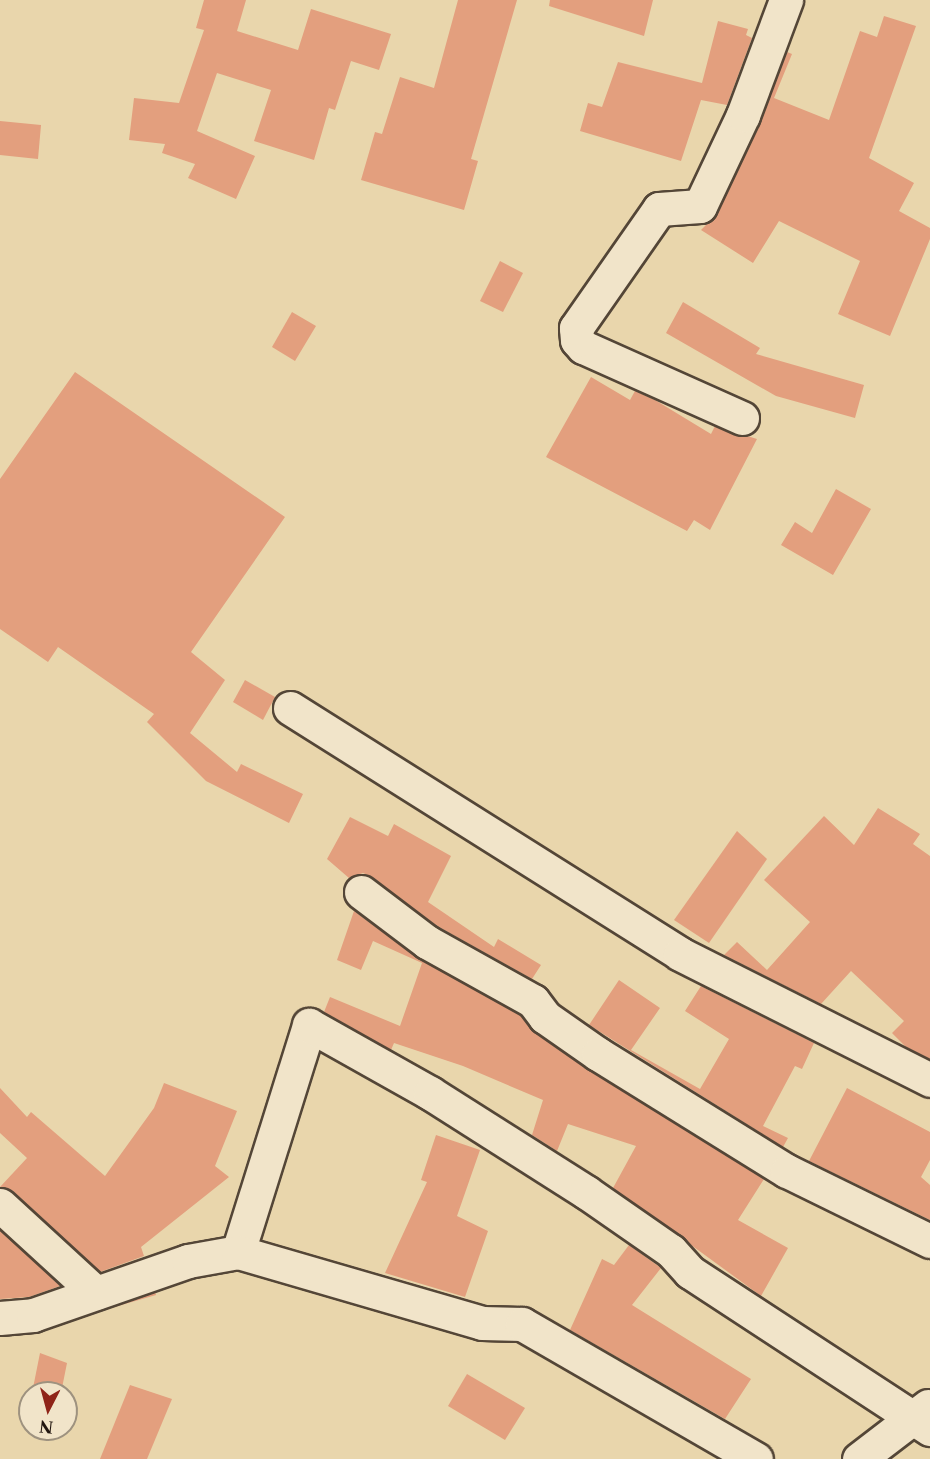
<!DOCTYPE html>
<style>
body{margin:0}
#map{position:relative;width:930px;height:1459px;overflow:hidden;background:#e9d6ac;font-family:"Libre Caslon Text",serif}
div>[style]{position:absolute}
[style*='--x']{left:calc(var(--x)*1px);top:calc(var(--y)*1px);width:calc(var(--w)*1px);rotate:calc(var(--a)*1deg)}
.building>*{inset:0;background:#e39f7e}
.roads{filter:drop-shadow(2px 0 #544637) drop-shadow(-2px 0 #544637) drop-shadow(0 2px #544637) drop-shadow(0 -2px #544637)}
.minor>*{height:33px;margin:-16.5px;padding:0 16.5px;transform-origin:16.5px;border-radius:16.5px;background:#f1e4c9}
span{translate:-50% -50%;white-space:nowrap;text-align:center;line-height:1.15;-webkit-text-stroke:5px #f1e4c9;paint-order:stroke}
.north{position:absolute;left:18px;top:1381px;width:60px;height:60px;box-sizing:border-box;background:#f1e4c9;border:2px solid #9e927f;border-radius:50%;rotate:186deg;font-size:16px;font-weight:700;line-height:24px;text-align:center;color:#221610}
.north::after{content:'';display:block;margin:auto;width:21px;height:27px;background:#8f2418;clip-path:polygon(50% 0,100% 100%,50% 72%,0 100%)}
</style>
<div id="map">
<div class="building">
<i style="clip-path:polygon(204px 0,246px 0,237px 31px,298px 50px,311px 9px,391px 34px,379px 70px,351px 61px,335px 110px,329px 108px,314px 160px,254px 141px,271px 90px,217px 73px,197px 131px,255px 156px,236px 199px,188px 178px,195px 164px,162px 153px,165px 144px,129px 140px,134px 98px,179px 103px,204px 30px,196px 28px)"></i>
<i style="clip-path:polygon(458px 0,517px 0,471px 159px,478px 161px,464px 210px,361px 180px,375px 132px,382px 134px,400px 77px,434px 88px)"></i>
<i style="clip-path:polygon(550px 0,653px 0,644px 36px,549px 6px)"></i>
<i style="clip-path:polygon(884px 16px,916px 26px,869px 158px,914px 183px,899px 211px,930px 228px,930px 239px,890px 336px,838px 314px,860px 261px,779px 221px,753px 263px,701px 230px,717px 214px,760px 123px,787px 52px,792px 54px,774px 98px,829px 120px,860px 31px,877px 37px)"></i>
<i style="clip-path:polygon(718px 21px,748px 29px,746px 35px,752px 38px,727px 105px,701px 100px,681px 161px,580px 131px,588px 103px,602px 107px,618px 62px,702px 83px)"></i>
<i style="clip-path:polygon(0 121px,41px 125px,38px 159px,0 155px)"></i>
<i style="clip-path:polygon(500px 261px,523px 273px,503px 312px,480px 301px)"></i>
<i style="clip-path:polygon(683px 302px,760px 348px,756px 354px,864px 385px,855px 418px,776px 396px,666px 333px)"></i>
<i style="clip-path:polygon(292px 312px,316px 326px,295px 361px,272px 347px)"></i>
<i style="clip-path:polygon(75px 372px,285px 517px,191px 652px,225px 680px,190px 733px,237px 772px,241px 764px,303px 794px,289px 823px,206px 781px,147px 722px,154px 714px,58px 647px,48px 662px,0 629px,0 479px)"></i>
<i style="clip-path:polygon(591px 377px,630px 400px,635px 391px,655px 400px,711px 434px,715px 426px,757px 439px,710px 530px,694px 520px,687px 531px,546px 457px)"></i>
<i style="clip-path:polygon(836px 489px,871px 509px,833px 575px,781px 545px,795px 522px,812px 533px)"></i>
<i style="clip-path:polygon(245px 680px,275px 697px,263px 720px,233px 702px)"></i>
<i style="clip-path:polygon(878px 808px,920px 834px,913px 844px,930px 856px,930px 1059px,907px 1048px,892px 1033px,904px 1021px,851px 971px,821px 1004px,724px 955px,737px 942px,767px 970px,810px 922px,764px 880px,824px 816px,854px 845px)"></i>
<i style="clip-path:polygon(350px 817px,388px 836px,394px 824px,451px 856px,428px 902px,494px 947px,498px 939px,541px 965px,532px 979px,437px 926px,372px 877px,363px 873px,349px 878px,327px 859px)"></i>
<i style="clip-path:polygon(737px 831px,767px 859px,709px 943px,674px 920px)"></i>
<i style="clip-path:polygon(354px 911px,418px 958px,520px 1015px,534px 1032px,587px 1069px,764px 1179px,738px 1220px,788px 1248px,761px 1296px,613px 1188px,636px 1146px,568px 1124px,557px 1151px,532px 1135px,543px 1100px,463px 1066px,394px 1043px,391px 1050px,324px 1012px,330px 997px,400px 1026px,422px 963px,373px 941px,361px 970px,337px 960px)"></i>
<i style="clip-path:polygon(619px 980px,660px 1008px,631px 1050px,700px 1089px,729px 1039px,685px 1011px,701px 986px,814px 1043px,802px 1069px,795px 1066px,763px 1126px,788px 1138px,783px 1147px,589px 1025px)"></i>
<i style="clip-path:polygon(164px 1083px,237px 1111px,215px 1166px,229px 1177px,141px 1247px,144px 1256px,100px 1272px,13px 1191px,0 1187px,27px 1158px,0 1133px,0 1088px,27px 1117px,31px 1112px,105px 1176px,154px 1108px)"></i>
<i style="clip-path:polygon(847px 1088px,930px 1132px,930px 1160px,921px 1177px,930px 1185px,930px 1220px,809px 1161px)"></i>
<i style="clip-path:polygon(436px 1135px,480px 1150px,457px 1216px,488px 1231px,465px 1297px,385px 1273px,427px 1182px,421px 1180px)"></i>
<i style="clip-path:polygon(0 1230px,60px 1286px,29px 1297px,0 1299px)"></i>
<i style="clip-path:polygon(629px 1245px,661px 1268px,632px 1305px,751px 1379px,725px 1419px,570px 1330px,602px 1259px,614px 1265px)"></i>
<i style="clip-path:polygon(155px 1292px,156px 1295px,111px 1308px)"></i>
<i style="clip-path:polygon(40px 1353px,67px 1363px,61px 1393px,32px 1393px)"></i>
<i style="clip-path:polygon(467px 1374px,525px 1408px,505px 1440px,448px 1406px)"></i>
<i style="clip-path:polygon(130px 1385px,172px 1399px,147px 1459px,100px 1459px)"></i>
</div>
<div class="roads">
<div class="minor">
<i style="--x:742;--y:418;--w:174;--a:-155.9"></i>
<i style="--x:583;--y:347;--w:9;--a:-131"></i>
<i style="--x:577;--y:340;--w:12;--a:-95"></i>
<i style="--x:576;--y:328;--w:145;--a:-55.1"></i>
<i style="--x:659;--y:209;--w:41;--a:-4.2"></i>
<i style="--x:700;--y:206;--w:101;--a:-64.7"></i>
<i style="--x:743;--y:115;--w:123;--a:-69.5"></i>
<i style="--x:290;--y:708;--w:461;--a:32.2"></i>
<i style="--x:680;--y:954;--w:280;--a:26.7"></i>
<i style="--x:361;--y:892;--w:83;--a:37.1"></i>
<i style="--x:427;--y:942;--w:121;--a:29.1"></i>
<i style="--x:533;--y:1001;--w:20;--a:53"></i>
<i style="--x:545;--y:1017;--w:65;--a:34.9"></i>
<i style="--x:598;--y:1054;--w:222;--a:31.8"></i>
<i style="--x:787;--y:1171;--w:159;--a:26.1"></i>
<i style="--x:0;--y:1205;--w:130;--a:42.5"></i>
<i style="--x:238;--y:1252;--w:238;--a:-72.6"></i>
<i style="--x:309;--y:1025;--w:139;--a:29.3"></i>
<i style="--x:430;--y:1093;--w:185;--a:32.4"></i>
<i style="--x:586;--y:1192;--w:103;--a:34.8"></i>
<i style="--x:671;--y:1251;--w:28;--a:48"></i>
<i style="--x:690;--y:1272;--w:287;--a:33.2"></i>
<i style="--x:0;--y:1318;--w:33;--a:-5"></i>
<i style="--x:33;--y:1315;--w:164;--a:-19.2"></i>
<i style="--x:188;--y:1261;--w:51;--a:-10.2"></i>
<i style="--x:238;--y:1252;--w:254;--a:16.2"></i>
<i style="--x:482;--y:1323;--w:40;--a:1.4"></i>
<i style="--x:522;--y:1324;--w:270;--a:30"></i>
<i style="--x:859;--y:1459;--w:87;--a:-37.5"></i>
</div>
</div>
<div class="north">N</div>
</div>
